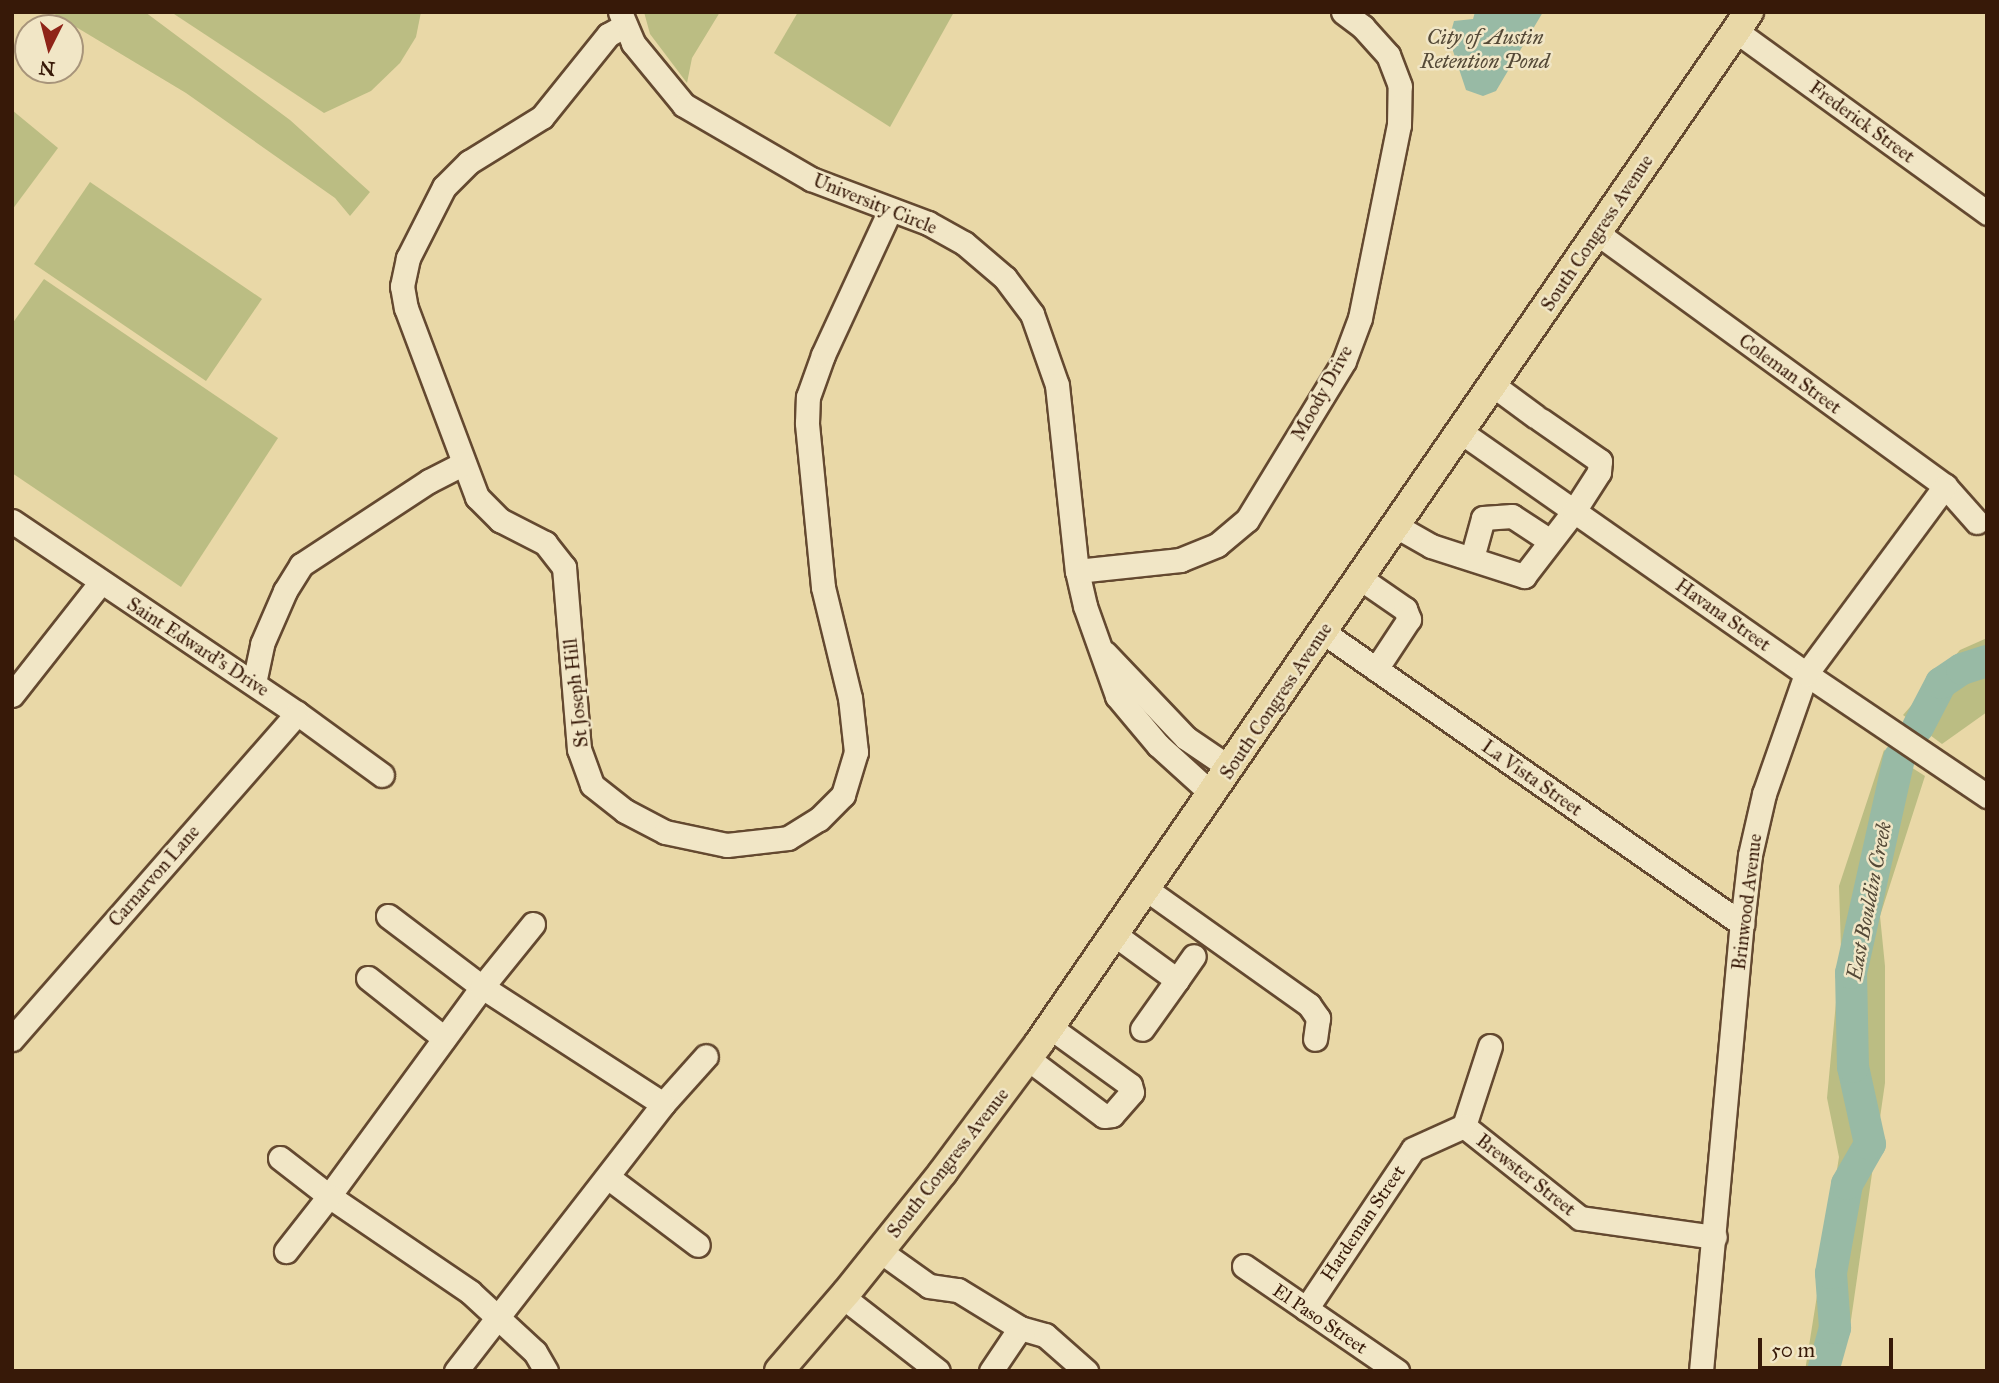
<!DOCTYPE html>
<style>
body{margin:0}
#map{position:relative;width:1999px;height:1383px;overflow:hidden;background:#e9d8a7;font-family:"IM FELL Great Primer",serif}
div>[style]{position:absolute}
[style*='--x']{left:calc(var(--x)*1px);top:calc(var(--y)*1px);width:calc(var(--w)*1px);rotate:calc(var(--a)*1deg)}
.green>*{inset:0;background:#bbbd83}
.water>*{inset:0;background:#98baa5}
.river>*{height:32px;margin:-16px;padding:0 16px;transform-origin:16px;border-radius:16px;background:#98baa5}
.roads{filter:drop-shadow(2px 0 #644930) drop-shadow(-2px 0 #644930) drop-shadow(0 2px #644930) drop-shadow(0 -2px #644930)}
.minor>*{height:23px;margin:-11.5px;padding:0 11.5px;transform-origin:11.5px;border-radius:11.5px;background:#f1e6c6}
.major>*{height:28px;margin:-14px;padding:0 14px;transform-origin:14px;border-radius:14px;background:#e9d8a7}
span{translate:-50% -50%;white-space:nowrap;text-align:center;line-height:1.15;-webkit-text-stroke:5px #f1e6c6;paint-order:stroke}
.street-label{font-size:19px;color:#371908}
.water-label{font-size:21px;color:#544937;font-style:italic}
.frame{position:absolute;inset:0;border:14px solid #371908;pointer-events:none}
.north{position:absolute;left:14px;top:14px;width:70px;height:70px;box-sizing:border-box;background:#f1e6c6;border:2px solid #a7947a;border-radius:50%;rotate:186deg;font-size:19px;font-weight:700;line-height:28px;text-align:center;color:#371908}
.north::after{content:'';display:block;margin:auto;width:24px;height:32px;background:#8f2418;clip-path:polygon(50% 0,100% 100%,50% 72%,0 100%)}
.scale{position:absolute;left:1758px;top:1338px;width:135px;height:32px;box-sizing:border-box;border:4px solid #371908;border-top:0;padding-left:9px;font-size:21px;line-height:24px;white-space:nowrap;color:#371908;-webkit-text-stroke:5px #f1e6c6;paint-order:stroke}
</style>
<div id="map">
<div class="green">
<i style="clip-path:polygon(51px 12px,145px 12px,290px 120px,370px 192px,350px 216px,335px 198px,186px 93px)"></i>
<i style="clip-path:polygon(171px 12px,421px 12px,416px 37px,400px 63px,371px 91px,324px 113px)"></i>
<i style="clip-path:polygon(644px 12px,720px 12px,692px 58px,687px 83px,650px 34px)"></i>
<i style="clip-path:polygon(798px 12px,954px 12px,890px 127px,774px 53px)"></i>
<i style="clip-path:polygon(12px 110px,58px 148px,12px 210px)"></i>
<i style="clip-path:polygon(90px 182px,262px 299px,206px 381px,34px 264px)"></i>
<i style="clip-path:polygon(44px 279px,278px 438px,181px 587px,12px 473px,12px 324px)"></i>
<i style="clip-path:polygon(1987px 638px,1987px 712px,1942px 744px,1903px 715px,1960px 650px)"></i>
<i style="clip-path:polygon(1884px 750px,1925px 776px,1880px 916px,1885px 966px,1885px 1083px,1850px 1327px,1837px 1371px,1805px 1371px,1839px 1157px,1827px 1098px,1841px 949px,1839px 886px)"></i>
</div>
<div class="water">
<i style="clip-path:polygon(1475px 12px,1543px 12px,1496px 91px,1483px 96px,1466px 90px,1449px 39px,1454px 21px,1473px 19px)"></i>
</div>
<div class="river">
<i style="--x:1918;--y:727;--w:50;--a:-62.4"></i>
<i style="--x:1941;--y:683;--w:25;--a:-34"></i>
<i style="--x:1962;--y:669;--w:26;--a:-18"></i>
<i style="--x:1823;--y:1371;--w:45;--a:-74.4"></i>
<i style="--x:1835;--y:1328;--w:55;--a:-94.2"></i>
<i style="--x:1831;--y:1273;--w:90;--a:-79.8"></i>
<i style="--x:1847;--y:1184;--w:46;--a:-60.1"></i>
<i style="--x:1870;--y:1144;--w:79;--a:-102.4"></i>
<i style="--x:1853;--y:1067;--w:94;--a:-91.2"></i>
<i style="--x:1851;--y:973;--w:220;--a:-77.4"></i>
</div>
<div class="roads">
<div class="minor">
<i style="--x:620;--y:12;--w:34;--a:67"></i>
<i style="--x:633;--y:43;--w:80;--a:50.6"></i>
<i style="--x:684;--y:105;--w:147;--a:30.2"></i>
<i style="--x:811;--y:179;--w:125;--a:20.6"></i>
<i style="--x:928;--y:223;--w:41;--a:29.1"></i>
<i style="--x:964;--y:243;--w:54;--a:40.5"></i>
<i style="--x:1005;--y:278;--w:45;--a:53.1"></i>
<i style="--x:1032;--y:314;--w:75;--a:70.6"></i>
<i style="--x:1057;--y:385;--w:187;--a:83.9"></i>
<i style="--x:1077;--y:571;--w:36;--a:77"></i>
<i style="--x:1085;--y:606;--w:96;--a:70.4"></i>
<i style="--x:1117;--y:696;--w:64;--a:50.1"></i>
<i style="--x:1158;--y:745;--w:73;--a:42.2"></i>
<i style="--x:624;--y:26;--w:18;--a:151"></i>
<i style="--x:608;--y:35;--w:105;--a:128.8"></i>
<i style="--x:542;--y:117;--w:86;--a:148.3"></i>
<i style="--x:469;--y:162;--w:35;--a:135"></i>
<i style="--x:444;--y:187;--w:80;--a:116.9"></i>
<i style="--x:408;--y:258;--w:29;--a:102"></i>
<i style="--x:402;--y:286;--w:22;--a:80"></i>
<i style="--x:406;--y:308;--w:202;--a:69.4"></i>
<i style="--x:477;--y:497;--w:33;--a:45"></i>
<i style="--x:500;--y:520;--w:51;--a:27.1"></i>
<i style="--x:545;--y:543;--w:31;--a:52"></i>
<i style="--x:564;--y:567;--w:183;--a:85.3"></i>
<i style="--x:579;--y:749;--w:38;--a:70"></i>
<i style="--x:592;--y:785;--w:42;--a:38.2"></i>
<i style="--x:625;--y:811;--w:45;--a:27.7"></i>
<i style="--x:665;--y:832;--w:63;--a:11.8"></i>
<i style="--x:727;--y:845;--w:61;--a:-6.5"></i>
<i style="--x:788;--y:838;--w:36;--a:-32"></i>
<i style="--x:819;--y:819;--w:34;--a:-45"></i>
<i style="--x:843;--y:795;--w:45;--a:-73.2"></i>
<i style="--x:856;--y:752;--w:54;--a:-96.3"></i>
<i style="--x:850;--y:698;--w:114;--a:-103.7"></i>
<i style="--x:823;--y:587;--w:165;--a:-95.6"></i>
<i style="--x:807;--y:423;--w:26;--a:-88"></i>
<i style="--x:808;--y:397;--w:45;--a:-70.3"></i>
<i style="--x:823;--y:355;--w:160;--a:-65.2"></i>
<i style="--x:1736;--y:31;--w:310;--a:35.9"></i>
<i style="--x:1597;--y:233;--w:430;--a:36"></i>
<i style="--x:1945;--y:486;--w:48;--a:48.4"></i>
<i style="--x:1493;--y:385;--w:52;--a:36.4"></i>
<i style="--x:1461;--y:432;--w:421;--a:35"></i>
<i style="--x:1806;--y:674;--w:218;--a:34"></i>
<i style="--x:12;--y:521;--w:344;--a:34"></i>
<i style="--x:297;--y:713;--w:105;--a:36.1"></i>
<i style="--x:1396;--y:526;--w:40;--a:29.7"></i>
<i style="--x:1431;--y:546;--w:98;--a:17.9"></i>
<i style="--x:1524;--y:576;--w:82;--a:-52.4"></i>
<i style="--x:1574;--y:511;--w:46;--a:-57.3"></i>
<i style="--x:1599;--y:472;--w:11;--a:-85"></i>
<i style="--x:1600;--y:461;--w:72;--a:-145.2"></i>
<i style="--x:1472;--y:558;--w:41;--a:-74.6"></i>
<i style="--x:1483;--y:518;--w:29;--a:-4"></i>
<i style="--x:1512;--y:516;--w:45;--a:33.3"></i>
<i style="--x:1077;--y:571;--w:104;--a:-6.1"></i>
<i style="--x:1180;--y:560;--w:40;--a:-22"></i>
<i style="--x:1217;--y:545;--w:39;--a:-40"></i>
<i style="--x:1247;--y:520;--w:186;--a:-58.6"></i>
<i style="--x:1344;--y:361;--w:46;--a:-69.6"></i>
<i style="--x:1360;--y:318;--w:197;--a:-78.6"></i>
<i style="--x:1399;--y:125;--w:39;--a:-89"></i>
<i style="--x:1400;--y:86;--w:33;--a:-111"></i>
<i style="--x:1388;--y:55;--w:38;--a:-132"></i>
<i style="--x:1363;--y:27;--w:25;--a:-143"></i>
<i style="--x:1360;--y:578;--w:55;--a:34.6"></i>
<i style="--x:1405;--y:609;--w:11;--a:68"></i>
<i style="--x:1409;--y:619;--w:60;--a:123.4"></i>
<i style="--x:1323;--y:632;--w:511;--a:34.87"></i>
<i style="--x:1105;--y:653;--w:117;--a:46.4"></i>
<i style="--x:1186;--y:738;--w:53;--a:34.3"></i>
<i style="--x:254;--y:683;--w:40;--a:-78"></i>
<i style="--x:262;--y:644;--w:58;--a:-66.5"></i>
<i style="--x:285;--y:591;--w:31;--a:-58"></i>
<i style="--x:301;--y:565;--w:153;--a:-33.3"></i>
<i style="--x:429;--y:481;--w:39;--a:-27"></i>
<i style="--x:12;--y:695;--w:142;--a:-51.8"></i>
<i style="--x:1146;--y:889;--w:200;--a:35.4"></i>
<i style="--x:1309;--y:1005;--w:16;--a:55"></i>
<i style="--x:1318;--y:1018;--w:21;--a:98"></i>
<i style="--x:388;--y:916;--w:118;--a:37.1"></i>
<i style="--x:482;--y:987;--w:259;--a:126.2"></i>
<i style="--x:329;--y:1196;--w:171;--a:34.2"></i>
<i style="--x:470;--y:1292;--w:88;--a:42.7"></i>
<i style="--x:535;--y:1352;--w:22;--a:60"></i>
<i style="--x:1114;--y:934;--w:78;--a:36.1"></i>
<i style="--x:1177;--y:980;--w:60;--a:125.5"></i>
<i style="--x:368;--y:978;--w:97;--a:38.3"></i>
<i style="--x:1177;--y:980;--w:29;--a:-55"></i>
<i style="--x:12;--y:1039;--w:433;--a:-48.8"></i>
<i style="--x:1027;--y:1058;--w:96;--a:37"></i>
<i style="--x:1104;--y:1116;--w:8;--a:-7"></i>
<i style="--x:1112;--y:1115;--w:30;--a:-49"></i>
<i style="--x:1132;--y:1092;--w:7;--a:-106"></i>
<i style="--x:1130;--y:1085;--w:99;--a:-144.1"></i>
<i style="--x:663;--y:1104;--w:64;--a:-48.1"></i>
<i style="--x:1464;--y:1126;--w:148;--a:38.4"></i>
<i style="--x:1580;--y:1218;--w:136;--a:8"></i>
<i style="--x:1464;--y:1126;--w:84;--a:-72"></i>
<i style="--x:280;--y:1158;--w:62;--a:37.8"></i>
<i style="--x:329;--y:1196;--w:70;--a:128"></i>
<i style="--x:609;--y:1178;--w:111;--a:37"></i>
<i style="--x:880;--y:1251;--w:60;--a:35.5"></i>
<i style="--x:929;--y:1286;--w:29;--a:8"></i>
<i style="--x:958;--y:1290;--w:73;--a:31.5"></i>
<i style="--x:1020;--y:1328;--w:52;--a:124"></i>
<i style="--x:1244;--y:1266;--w:186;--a:34.5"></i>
<i style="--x:843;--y:1297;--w:120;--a:37.9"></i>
<i style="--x:1306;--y:1309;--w:192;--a:-56.2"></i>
<i style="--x:1413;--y:1149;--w:56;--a:-24.3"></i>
<i style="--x:1020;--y:1328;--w:26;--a:16"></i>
<i style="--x:1045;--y:1335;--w:55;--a:41.3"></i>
<i style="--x:456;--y:1371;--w:338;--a:-52.2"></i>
<i style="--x:663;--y:1104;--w:216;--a:-147.1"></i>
<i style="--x:482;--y:987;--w:81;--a:-51"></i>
<i style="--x:1701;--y:1371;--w:449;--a:-84.8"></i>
<i style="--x:1742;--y:924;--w:69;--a:-83.4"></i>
<i style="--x:1750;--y:855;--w:63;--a:-77.1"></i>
<i style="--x:1764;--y:794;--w:127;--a:-70.7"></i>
<i style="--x:1806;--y:674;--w:234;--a:-53.5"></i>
</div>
<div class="major">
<i style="--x:779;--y:1371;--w:104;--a:-49.3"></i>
<i style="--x:847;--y:1292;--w:154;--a:-51.3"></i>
<i style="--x:943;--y:1172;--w:161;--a:-53.3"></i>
<i style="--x:1039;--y:1043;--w:1252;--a:-55.45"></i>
</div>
</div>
<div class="street-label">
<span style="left:1862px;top:122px;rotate:36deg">Frederick Street</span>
<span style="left:875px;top:204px;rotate:22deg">University Circle</span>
<span style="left:1597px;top:233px;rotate:-56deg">South Congress Avenue</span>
<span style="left:1790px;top:374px;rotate:36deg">Coleman Street</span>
<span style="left:1322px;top:393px;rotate:-61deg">Moody Drive</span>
<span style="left:1723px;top:615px;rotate:35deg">Havana Street</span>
<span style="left:198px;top:647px;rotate:33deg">Saint Edward's Drive</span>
<span style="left:576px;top:693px;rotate:-96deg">St Joseph Hill</span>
<span style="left:1276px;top:701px;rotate:-56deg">South Congress Avenue</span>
<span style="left:1532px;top:778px;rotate:35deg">La Vista Street</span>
<span style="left:154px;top:876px;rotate:-49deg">Carnarvon Lane</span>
<span style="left:1747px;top:902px;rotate:-83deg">Brinwood Avenue</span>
<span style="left:948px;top:1163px;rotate:-52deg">South Congress Avenue</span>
<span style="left:1526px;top:1175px;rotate:38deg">Brewster Street</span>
<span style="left:1363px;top:1223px;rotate:-56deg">Hardeman Street</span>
<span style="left:1320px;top:1319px;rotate:34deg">El Paso Street</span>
</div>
<div class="water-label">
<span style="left:1485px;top:49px">City of Austin<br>Retention Pond</span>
<span style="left:1869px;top:901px;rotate:-79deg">East Bouldin Creek</span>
</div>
<div class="frame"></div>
<div class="north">N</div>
<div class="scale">50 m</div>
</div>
